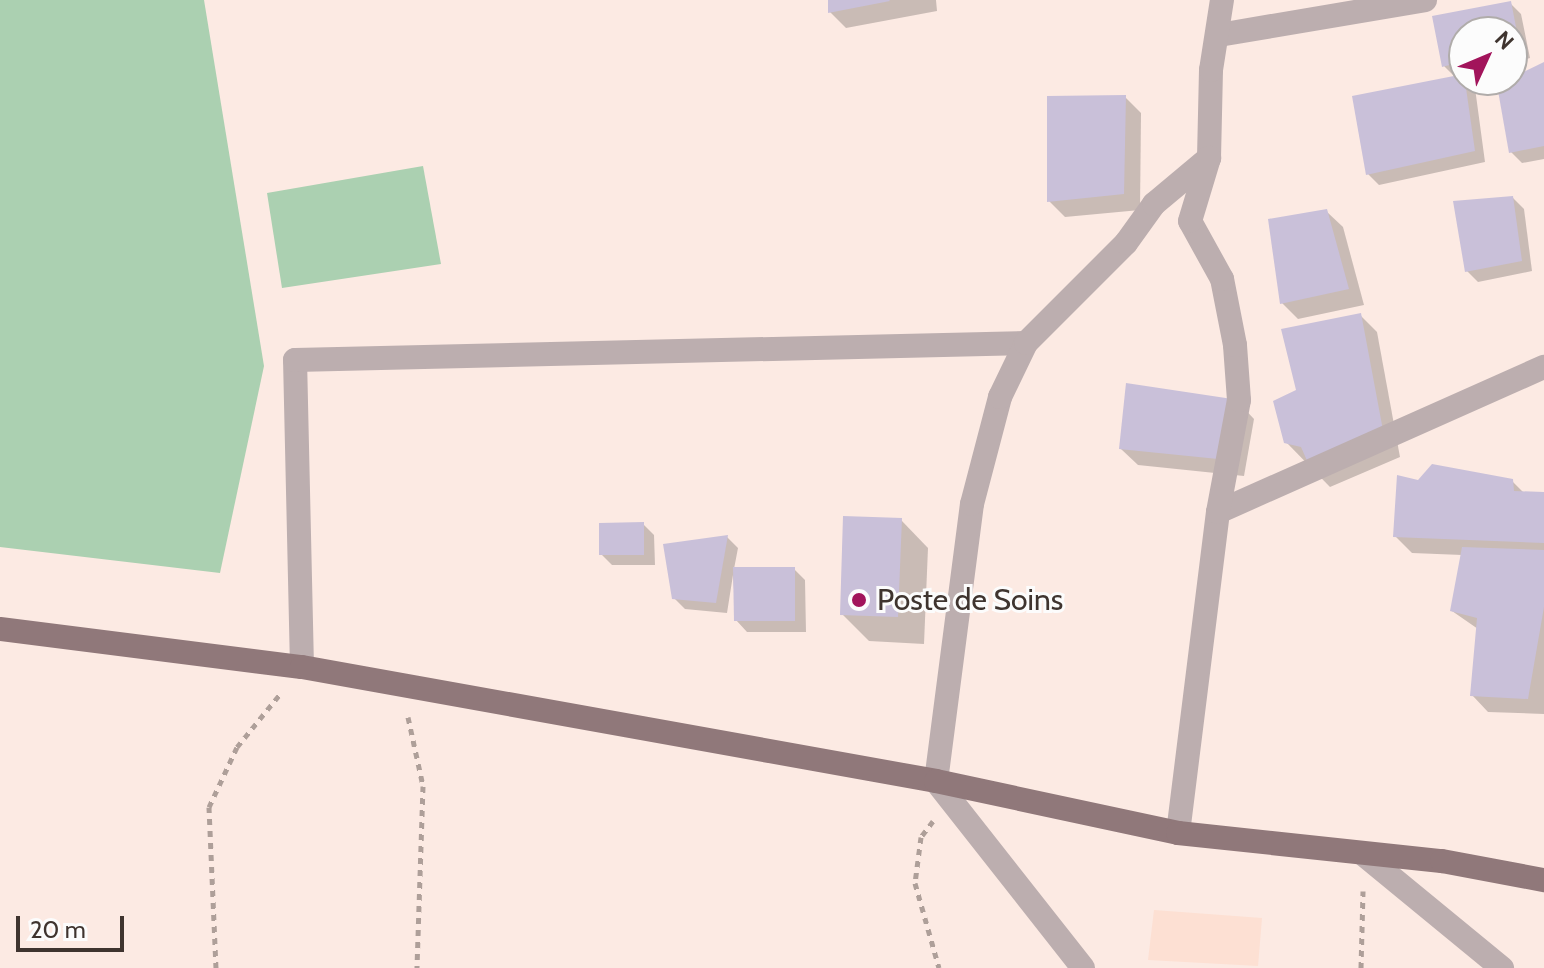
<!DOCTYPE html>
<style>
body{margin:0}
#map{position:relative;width:1544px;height:968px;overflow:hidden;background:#fceae3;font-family:Cabin,sans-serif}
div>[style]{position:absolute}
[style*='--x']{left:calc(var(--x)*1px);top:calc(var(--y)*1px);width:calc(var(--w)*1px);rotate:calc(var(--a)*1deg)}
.built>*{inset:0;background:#fde0d3}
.green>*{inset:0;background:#abd0b1}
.shadow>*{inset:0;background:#0003}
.building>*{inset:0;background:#c9c0d9}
.path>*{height:5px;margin-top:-2.5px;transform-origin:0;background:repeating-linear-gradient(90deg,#ae9f99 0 6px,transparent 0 12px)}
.minor>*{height:24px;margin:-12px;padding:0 12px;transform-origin:12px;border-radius:12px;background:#bcaeaf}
.major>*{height:24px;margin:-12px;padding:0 12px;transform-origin:12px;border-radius:12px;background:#90787a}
.dots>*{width:22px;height:22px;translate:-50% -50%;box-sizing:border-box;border:4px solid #fcfcfc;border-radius:50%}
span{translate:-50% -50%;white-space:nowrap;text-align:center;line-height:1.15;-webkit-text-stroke:6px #fcfcfc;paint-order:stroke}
.poi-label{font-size:30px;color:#3f342f}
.left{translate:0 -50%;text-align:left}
.north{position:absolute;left:1448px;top:16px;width:80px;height:80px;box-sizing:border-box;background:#fcfcfc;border:2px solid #b0acaa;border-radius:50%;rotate:46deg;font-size:22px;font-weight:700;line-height:32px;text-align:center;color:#3f342f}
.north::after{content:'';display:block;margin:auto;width:28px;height:36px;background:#a2145b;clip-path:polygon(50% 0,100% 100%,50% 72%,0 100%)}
.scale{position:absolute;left:16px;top:916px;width:108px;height:36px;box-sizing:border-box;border:4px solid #3f342f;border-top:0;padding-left:10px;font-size:24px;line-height:28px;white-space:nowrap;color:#3f342f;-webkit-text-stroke:6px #fcfcfc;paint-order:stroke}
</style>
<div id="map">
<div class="built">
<i style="clip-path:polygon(1154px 910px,1262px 918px,1258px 966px,1148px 960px)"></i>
</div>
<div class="green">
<i style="clip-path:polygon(0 0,204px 0,264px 366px,220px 573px,0 547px)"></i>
<i style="clip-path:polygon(423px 166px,441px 264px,282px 288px,267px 193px)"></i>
</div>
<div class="shadow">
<i style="clip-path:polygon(830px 0,936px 0,937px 11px,846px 28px,830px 12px)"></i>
<i style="clip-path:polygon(1510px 3px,1521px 14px,1530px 58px,1512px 63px,1512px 32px,1464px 32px,1464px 80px,1475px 88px,1485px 162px,1379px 185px,1368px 174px,1456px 78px,1444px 66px,1435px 18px)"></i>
<i style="clip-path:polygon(1544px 64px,1544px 159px,1522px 163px,1511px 152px)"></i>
<i style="clip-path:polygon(1125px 97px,1141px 113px,1140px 210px,1065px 217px,1049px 201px)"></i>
<i style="clip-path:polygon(1513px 198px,1524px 209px,1532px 271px,1478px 282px,1467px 271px)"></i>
<i style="clip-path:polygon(1326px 211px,1343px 227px,1364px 305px,1298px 319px,1282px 303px)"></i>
<i style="clip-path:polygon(1361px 316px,1377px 332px,1400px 457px,1330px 487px,1286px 442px,1298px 391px)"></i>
<i style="clip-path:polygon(1238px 402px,1254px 419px,1244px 476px,1138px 465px,1121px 449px)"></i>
<i style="clip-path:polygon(1512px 481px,1525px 494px,1544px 494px,1544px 714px,1488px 712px,1472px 695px,1478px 629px,1452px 611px,1462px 555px,1412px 553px,1395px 536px,1419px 483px)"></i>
<i style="clip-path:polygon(901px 520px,928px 548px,924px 644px,869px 641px,842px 614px)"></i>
<i style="clip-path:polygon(643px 524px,654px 535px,655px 565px,612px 565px,601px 554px)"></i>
<i style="clip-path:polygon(727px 537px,738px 548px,734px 569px,794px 569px,805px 580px,806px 632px,747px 632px,736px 620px,733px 575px,727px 613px,685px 609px,674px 598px)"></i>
</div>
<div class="building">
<i style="clip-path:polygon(828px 0,889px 0,890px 1px,828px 13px)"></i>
<i style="clip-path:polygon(1511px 1px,1520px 48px,1512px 49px,1512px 32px,1464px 32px,1464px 61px,1442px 67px,1432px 16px)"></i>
<i style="clip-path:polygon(1544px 62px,1544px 146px,1509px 153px,1497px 85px)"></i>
<i style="clip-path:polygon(1464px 74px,1475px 151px,1366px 175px,1352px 96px)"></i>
<i style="clip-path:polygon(1126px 95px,1124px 194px,1047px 202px,1047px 96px)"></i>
<i style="clip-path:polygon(1513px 196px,1522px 261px,1465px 272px,1453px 201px)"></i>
<i style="clip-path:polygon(1327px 209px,1349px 289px,1280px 304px,1268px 219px)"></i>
<i style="clip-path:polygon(1361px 313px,1385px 441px,1312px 472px,1301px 447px,1284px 443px,1273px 401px,1296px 390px,1281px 329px)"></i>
<i style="clip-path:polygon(1126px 383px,1239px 400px,1228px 460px,1119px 449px)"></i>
<i style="clip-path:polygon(1432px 464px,1513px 479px,1514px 491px,1544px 492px,1544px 543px,1393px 537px,1397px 475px,1418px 480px)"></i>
<i style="clip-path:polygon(843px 516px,902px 518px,898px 617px,840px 615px)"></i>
<i style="clip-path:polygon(644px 522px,644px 555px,599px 555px,599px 523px)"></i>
<i style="clip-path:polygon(728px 535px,716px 603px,672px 599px,663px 544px)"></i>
<i style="clip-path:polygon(1462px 547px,1544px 550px,1544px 607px,1528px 699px,1470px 696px,1477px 618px,1450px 611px)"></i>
<i style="clip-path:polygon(733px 567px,795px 567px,795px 621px,734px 621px)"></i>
</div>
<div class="path">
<i style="--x:408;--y:717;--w:71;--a:77.7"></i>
<i style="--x:423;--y:786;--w:182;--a:91.9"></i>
<i style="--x:933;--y:821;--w:20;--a:127"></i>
<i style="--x:921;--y:837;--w:46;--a:97.4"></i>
<i style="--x:915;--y:883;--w:88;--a:74.2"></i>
<i style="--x:216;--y:968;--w:161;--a:-92.5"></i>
<i style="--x:209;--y:807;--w:66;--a:-65"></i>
<i style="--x:237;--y:747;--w:68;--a:-50.9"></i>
<i style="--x:1361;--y:968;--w:77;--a:-88.5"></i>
</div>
<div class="minor">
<i style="--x:1219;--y:35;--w:209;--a:-9.6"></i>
<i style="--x:1218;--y:512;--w:357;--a:-24"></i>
<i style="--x:302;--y:667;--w:307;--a:-91.3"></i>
<i style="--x:295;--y:360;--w:731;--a:-1.33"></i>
<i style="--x:1178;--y:833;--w:323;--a:-82.9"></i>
<i style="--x:1218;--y:512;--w:114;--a:-79.4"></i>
<i style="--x:1239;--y:400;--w:55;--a:-94.2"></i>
<i style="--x:1235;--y:345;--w:67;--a:-101.1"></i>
<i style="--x:1222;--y:279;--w:66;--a:-118.9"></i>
<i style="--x:1190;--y:221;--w:66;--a:-73.2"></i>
<i style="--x:1209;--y:158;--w:88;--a:-88.7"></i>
<i style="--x:1211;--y:70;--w:71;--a:-81.1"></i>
<i style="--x:1363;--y:854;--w:180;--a:39.4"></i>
<i style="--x:1083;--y:968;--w:238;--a:-128.2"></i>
<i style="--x:936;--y:781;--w:279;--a:-82.6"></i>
<i style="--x:972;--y:504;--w:111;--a:-75.3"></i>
<i style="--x:1000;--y:397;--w:60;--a:-64.3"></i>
<i style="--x:1026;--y:343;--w:141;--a:-45"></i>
<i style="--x:1126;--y:243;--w:48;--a:-54.3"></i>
<i style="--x:1154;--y:204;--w:72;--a:-39.9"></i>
</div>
<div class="major">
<i style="--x:0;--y:629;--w:304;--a:7.2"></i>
<i style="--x:302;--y:667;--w:644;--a:10.19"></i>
<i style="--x:936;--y:781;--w:248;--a:12.1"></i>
<i style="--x:1178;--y:833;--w:265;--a:6.1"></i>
<i style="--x:1442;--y:861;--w:104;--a:10.6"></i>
</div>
<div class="dots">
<i style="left:859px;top:600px;background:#a2145b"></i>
</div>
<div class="poi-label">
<span class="left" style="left:877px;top:600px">Poste de Soins</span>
</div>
<div class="north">N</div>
<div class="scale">20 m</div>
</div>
